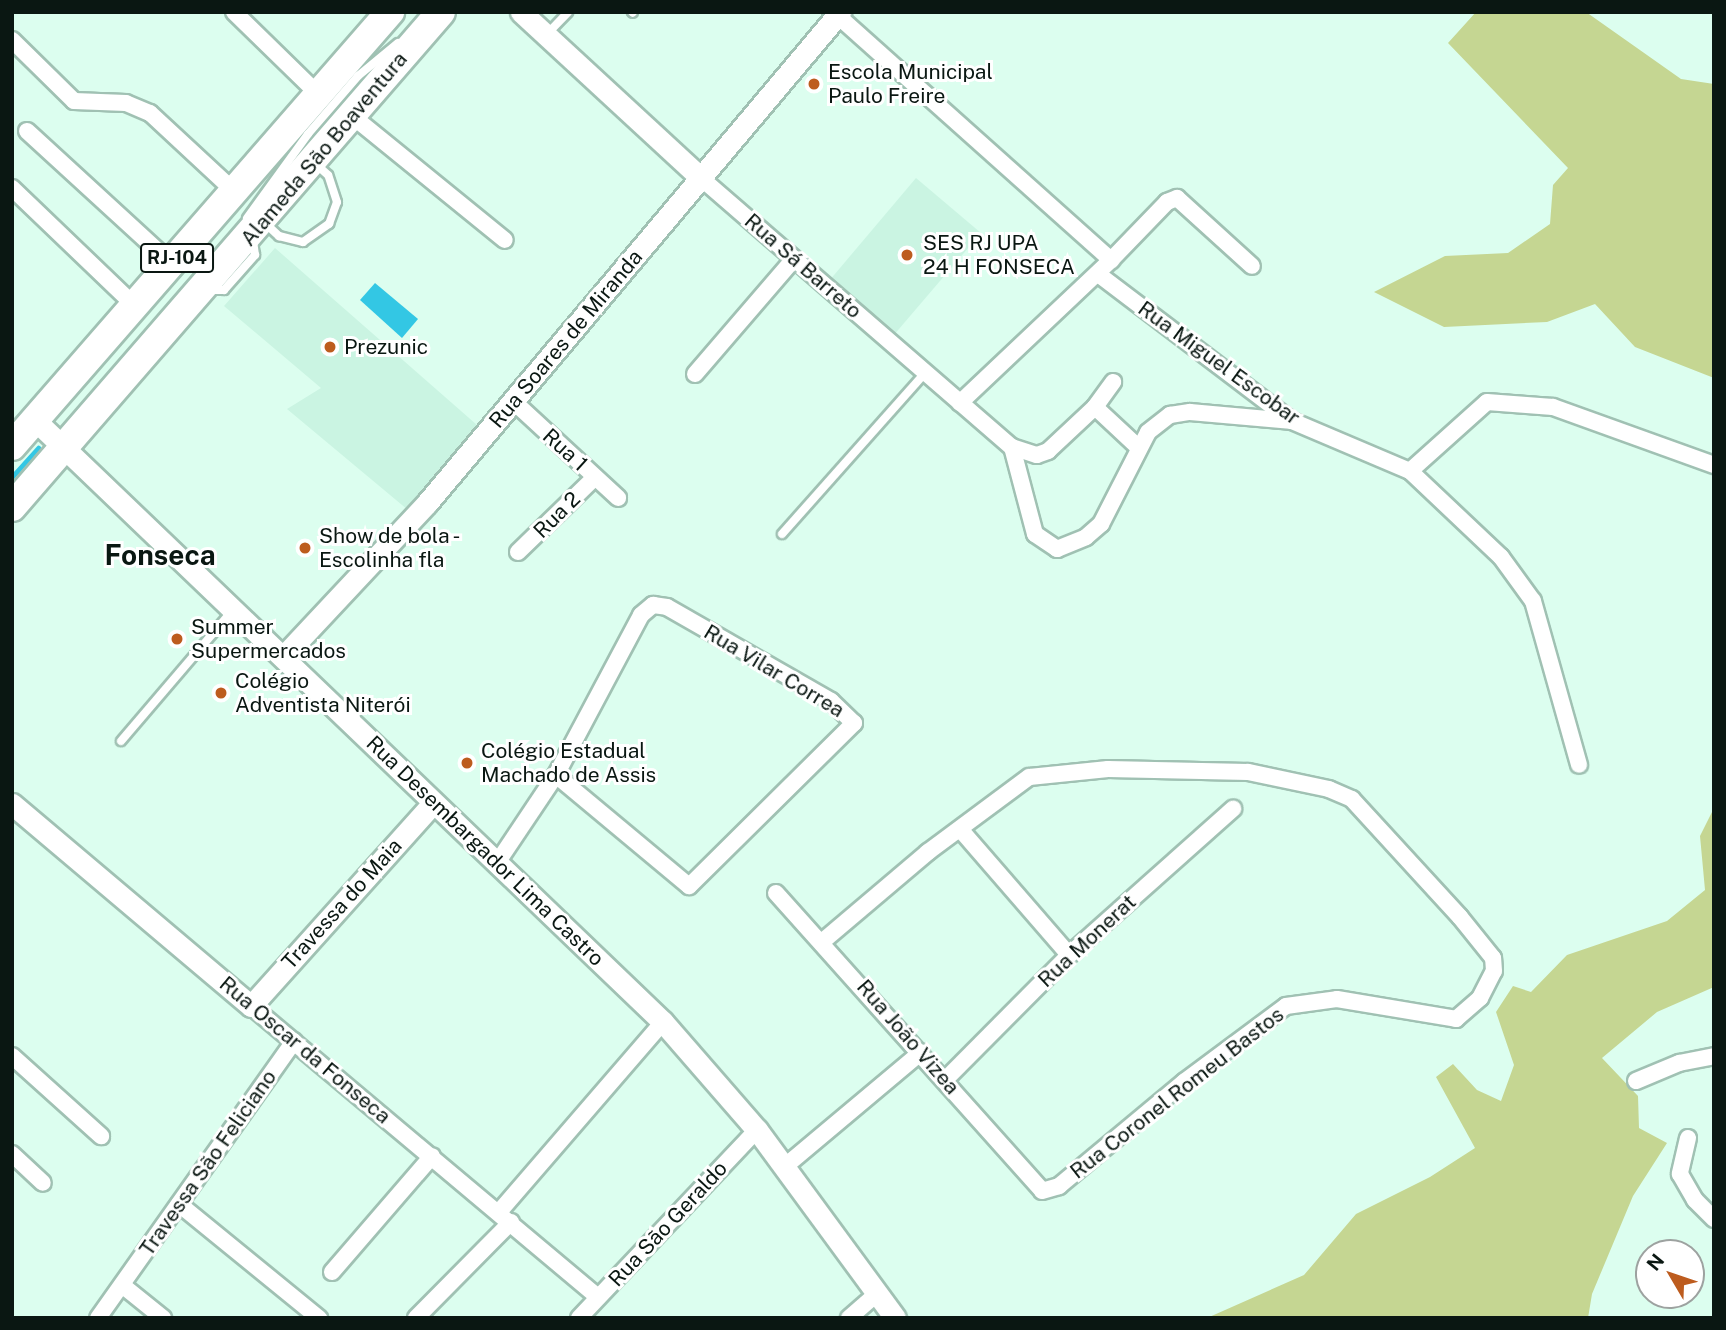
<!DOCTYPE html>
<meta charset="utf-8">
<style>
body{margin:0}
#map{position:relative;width:1726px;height:1330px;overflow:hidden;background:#dcfeef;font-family:"Public Sans",sans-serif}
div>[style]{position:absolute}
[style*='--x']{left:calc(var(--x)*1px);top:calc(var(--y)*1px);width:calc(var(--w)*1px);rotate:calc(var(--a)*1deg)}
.built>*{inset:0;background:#caf4e2}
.green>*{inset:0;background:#c5d692}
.water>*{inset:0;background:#33c7e4}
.stream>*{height:4.5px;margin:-2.25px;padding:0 2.25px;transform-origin:2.25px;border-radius:2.25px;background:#33c7e4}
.roads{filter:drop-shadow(2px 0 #a0c1b3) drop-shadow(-2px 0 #a0c1b3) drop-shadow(0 2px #a0c1b3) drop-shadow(0 -2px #a0c1b3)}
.lane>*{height:8px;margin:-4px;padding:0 4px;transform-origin:4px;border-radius:4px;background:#fff}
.street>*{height:16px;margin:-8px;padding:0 8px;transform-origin:8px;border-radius:8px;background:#fff}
.secondary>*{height:21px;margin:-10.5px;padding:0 10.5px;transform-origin:10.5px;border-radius:10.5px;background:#fff}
.highway>*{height:28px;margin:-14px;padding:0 14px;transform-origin:14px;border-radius:14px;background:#fff}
.dots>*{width:19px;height:19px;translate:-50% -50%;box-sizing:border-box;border:4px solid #fff;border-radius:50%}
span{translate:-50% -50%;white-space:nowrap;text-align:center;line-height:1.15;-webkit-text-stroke:6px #fff;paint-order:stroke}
.shield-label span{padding:2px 5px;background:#fff;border:2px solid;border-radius:5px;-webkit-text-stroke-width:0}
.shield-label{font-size:19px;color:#0a1712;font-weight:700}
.poi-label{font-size:21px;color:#0a1712}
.left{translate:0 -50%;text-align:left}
.street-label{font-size:21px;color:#0a1712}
.district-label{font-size:28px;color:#0a1712;font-weight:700}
.frame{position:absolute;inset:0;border:14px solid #0a1712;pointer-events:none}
.north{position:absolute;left:1635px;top:1239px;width:70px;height:70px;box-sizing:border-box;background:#fff;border:2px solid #9da2a0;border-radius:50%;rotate:309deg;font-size:19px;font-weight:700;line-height:28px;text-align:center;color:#0a1712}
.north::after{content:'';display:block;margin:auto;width:24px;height:32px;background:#bd5c1e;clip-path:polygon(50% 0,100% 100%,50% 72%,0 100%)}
</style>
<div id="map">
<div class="built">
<i style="clip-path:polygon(916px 178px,981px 233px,893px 336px,829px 281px)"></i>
<i style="clip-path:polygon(275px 248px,477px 425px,408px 510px,287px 409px,321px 388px,224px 306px)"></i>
</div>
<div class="green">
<i style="clip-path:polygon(1476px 12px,1586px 12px,1681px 79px,1714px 84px,1714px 378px,1635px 347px,1595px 304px,1547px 322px,1444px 327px,1374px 292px,1445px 256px,1508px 253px,1550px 224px,1553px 185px,1568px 168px,1448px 43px)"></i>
<i style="clip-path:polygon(1714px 808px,1714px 987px,1657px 1012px,1602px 1058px,1638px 1096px,1639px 1128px,1667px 1143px,1633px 1196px,1592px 1294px,1588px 1318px,1207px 1318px,1304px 1275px,1356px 1214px,1430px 1177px,1475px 1148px,1436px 1077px,1453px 1064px,1477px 1090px,1501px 1101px,1514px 1065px,1496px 1012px,1513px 986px,1531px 992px,1567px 955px,1667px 921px,1705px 890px,1700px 836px)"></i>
</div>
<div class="water">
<i style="clip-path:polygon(375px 283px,418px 319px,402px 338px,360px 300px)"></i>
</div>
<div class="stream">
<i style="--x:12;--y:477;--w:39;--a:-48"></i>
</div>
<div class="roads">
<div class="lane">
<i style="--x:632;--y:12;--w:1;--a:45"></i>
<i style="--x:548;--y:33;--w:29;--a:-46"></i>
<i style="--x:247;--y:218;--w:104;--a:-54"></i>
<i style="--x:308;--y:134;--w:77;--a:-49.2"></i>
<i style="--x:358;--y:76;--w:52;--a:-39.5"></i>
<i style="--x:266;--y:224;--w:18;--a:43"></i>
<i style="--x:279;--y:236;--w:25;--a:14"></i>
<i style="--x:303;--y:242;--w:32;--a:-35"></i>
<i style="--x:329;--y:224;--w:23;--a:-70"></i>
<i style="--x:337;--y:202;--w:28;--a:-108"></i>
<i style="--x:328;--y:175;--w:15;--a:-138"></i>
<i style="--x:211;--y:290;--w:13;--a:0"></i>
<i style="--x:224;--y:290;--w:47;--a:-48.5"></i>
<i style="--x:255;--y:255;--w:14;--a:-98"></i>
<i style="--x:782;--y:534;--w:215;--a:-48.4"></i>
<i style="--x:121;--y:741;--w:171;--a:-49.5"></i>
</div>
<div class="street">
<i style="--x:234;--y:12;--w:119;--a:44.3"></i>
<i style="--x:837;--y:15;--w:368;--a:41.8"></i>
<i style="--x:1111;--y:260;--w:208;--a:136.6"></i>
<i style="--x:12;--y:40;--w:87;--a:44.5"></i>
<i style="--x:74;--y:101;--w:52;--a:2.2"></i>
<i style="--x:126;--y:103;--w:26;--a:23"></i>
<i style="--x:150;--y:113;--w:116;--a:42.9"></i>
<i style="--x:351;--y:115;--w:198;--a:39.1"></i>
<i style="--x:27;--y:131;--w:197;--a:42.5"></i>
<i style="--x:701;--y:178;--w:411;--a:40.9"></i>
<i style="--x:1012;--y:447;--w:26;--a:18"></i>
<i style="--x:1037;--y:455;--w:12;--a:-20"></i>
<i style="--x:1048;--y:451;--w:64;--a:-43.1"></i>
<i style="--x:1095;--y:407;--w:31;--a:-54"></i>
<i style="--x:12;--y:188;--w:172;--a:43.8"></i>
<i style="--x:1111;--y:260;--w:81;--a:-46"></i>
<i style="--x:1167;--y:202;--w:11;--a:-22"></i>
<i style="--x:1177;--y:198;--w:101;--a:42.2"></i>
<i style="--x:1098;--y:274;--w:243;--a:37.2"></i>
<i style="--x:1292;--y:421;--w:128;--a:23"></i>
<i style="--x:1410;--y:471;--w:125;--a:43.4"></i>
<i style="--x:1501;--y:557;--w:54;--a:54"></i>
<i style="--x:1533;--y:601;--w:170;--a:74.3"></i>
<i style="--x:695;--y:374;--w:152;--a:-49.3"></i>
<i style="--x:513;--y:401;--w:143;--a:42.7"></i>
<i style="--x:1095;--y:407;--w:60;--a:43"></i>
<i style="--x:1012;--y:447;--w:90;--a:75.2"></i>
<i style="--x:1035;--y:534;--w:27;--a:34"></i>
<i style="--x:1057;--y:549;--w:31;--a:-22"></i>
<i style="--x:1086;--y:537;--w:20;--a:-41"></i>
<i style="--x:1101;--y:524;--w:103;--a:-62.9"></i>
<i style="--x:1148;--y:432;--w:28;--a:-38"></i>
<i style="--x:1170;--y:415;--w:20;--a:-9"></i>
<i style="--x:1190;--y:412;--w:100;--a:5.1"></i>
<i style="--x:1410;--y:471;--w:103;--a:-41.9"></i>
<i style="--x:1487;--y:402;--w:66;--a:4.3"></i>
<i style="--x:1553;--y:407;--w:171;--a:19.8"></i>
<i style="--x:518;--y:552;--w:107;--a:-44.2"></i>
<i style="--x:960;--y:829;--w:167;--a:49.1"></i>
<i style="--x:497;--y:863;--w:106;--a:-56.2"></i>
<i style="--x:556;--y:775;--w:181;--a:-62"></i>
<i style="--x:641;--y:615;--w:16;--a:-40"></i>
<i style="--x:653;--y:605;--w:14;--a:8"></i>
<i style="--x:667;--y:607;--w:189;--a:29.8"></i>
<i style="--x:831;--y:701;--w:32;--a:44"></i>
<i style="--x:854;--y:723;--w:232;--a:135.3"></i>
<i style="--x:689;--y:886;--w:173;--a:-140.2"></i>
<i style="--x:776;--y:893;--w:399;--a:48.2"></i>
<i style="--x:1042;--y:1191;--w:18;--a:-16"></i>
<i style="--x:1059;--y:1186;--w:163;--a:-39.8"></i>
<i style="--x:1184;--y:1082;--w:127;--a:-36.7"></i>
<i style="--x:1286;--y:1006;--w:51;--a:-7.8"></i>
<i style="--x:1337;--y:999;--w:121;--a:9.5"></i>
<i style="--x:1456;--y:1019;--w:32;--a:-41"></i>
<i style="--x:1480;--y:998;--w:30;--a:-63"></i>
<i style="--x:1494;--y:971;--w:13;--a:-94"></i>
<i style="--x:1493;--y:958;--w:53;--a:-128.8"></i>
<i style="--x:1460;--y:917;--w:160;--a:-132.5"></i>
<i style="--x:1352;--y:799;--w:25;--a:-157"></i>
<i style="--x:1329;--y:789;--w:83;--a:-168.1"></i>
<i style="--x:1248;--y:772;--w:140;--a:-178.8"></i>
<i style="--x:1108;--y:769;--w:79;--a:174.2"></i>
<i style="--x:1029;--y:777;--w:126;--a:143.4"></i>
<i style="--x:928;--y:852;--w:138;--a:139.7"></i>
<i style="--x:251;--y:1006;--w:453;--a:40"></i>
<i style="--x:12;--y:1056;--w:120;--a:42"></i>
<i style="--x:946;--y:1079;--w:175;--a:-45.2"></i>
<i style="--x:1069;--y:955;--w:220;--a:-41.7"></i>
<i style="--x:1636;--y:1081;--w:47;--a:-22.7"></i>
<i style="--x:1679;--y:1063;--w:36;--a:-11"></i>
<i style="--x:1688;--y:1138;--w:37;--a:103"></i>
<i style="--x:1680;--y:1174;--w:30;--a:60"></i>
<i style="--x:1695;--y:1200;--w:27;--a:45"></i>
<i style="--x:12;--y:1154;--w:42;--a:43.1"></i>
<i style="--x:783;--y:1168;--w:180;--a:-40"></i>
<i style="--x:179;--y:1204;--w:181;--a:39.2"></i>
<i style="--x:499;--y:1212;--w:251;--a:-49.2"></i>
<i style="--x:332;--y:1272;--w:153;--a:-49.2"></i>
<i style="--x:122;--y:1285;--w:53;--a:38.8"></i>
<i style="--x:98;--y:1318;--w:339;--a:-54.7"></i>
<i style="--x:416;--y:1318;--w:135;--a:-45.3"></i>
<i style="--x:579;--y:1318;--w:259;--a:-46.6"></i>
<i style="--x:849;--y:1318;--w:38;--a:-41"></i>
</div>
<div class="secondary">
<i style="--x:521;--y:12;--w:245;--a:42.7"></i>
<i style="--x:35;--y:420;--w:870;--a:43.79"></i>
<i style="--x:663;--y:1022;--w:143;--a:49"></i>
<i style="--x:757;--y:1130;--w:233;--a:53.7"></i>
<i style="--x:283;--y:657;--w:211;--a:-46.9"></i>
<i style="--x:427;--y:503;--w:642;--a:-49.93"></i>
<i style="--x:12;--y:804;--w:313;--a:40.2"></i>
<i style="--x:251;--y:1006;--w:273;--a:-48.1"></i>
</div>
<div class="highway">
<i style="--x:12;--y:446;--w:576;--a:-48.95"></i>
<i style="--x:12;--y:507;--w:655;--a:-49.09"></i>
</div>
</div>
<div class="dots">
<i style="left:814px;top:84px;background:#bd5c1e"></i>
<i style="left:907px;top:255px;background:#bd5c1e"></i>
<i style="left:330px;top:347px;background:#bd5c1e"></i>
<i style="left:305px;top:548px;background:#bd5c1e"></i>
<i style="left:177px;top:639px;background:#bd5c1e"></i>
<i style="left:221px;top:693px;background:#bd5c1e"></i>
<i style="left:467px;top:763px;background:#bd5c1e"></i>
</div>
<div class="shield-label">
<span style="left:177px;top:258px">RJ-104</span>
</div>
<div class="poi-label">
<span class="left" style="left:828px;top:84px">Escola Municipal<br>Paulo Freire</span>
<span class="left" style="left:923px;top:255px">SES RJ UPA<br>24 H FONSECA</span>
<span class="left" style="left:344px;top:347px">Prezunic</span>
<span class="left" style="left:319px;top:548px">Show de bola -<br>Escolinha fla</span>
<span class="left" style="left:191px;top:639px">Summer<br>Supermercados</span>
<span class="left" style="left:235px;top:693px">Colégio<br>Adventista Niterói</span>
<span class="left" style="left:481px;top:763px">Colégio Estadual<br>Machado de Assis</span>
</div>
<div class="street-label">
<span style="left:324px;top:149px;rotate:-50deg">Alameda São Boaventura</span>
<span style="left:803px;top:266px;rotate:41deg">Rua Sá Barreto</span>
<span style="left:566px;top:339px;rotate:-50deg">Rua Soares de Miranda</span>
<span style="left:1219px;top:363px;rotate:36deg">Rua Miguel Escobar</span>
<span style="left:565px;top:450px;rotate:42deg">Rua 1</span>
<span style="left:557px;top:515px;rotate:-45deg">Rua 2</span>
<span style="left:774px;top:671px;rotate:31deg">Rua Vilar Correa</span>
<span style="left:485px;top:851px;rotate:44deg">Rua Desembargador Lima Castro</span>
<span style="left:342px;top:904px;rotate:-48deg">Travessa do Maia</span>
<span style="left:1087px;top:941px;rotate:-43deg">Rua Monerat</span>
<span style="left:908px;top:1037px;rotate:49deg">Rua João Vizea</span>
<span style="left:305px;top:1050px;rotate:40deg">Rua Oscar da Fonseca</span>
<span style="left:1177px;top:1093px;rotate:-38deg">Rua Coronel Romeu Bastos</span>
<span style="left:208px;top:1163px;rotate:-55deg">Travessa São Feliciano</span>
<span style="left:668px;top:1224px;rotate:-47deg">Rua São Geraldo</span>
</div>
<div class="district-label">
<span style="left:160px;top:555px">Fonseca</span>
</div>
<div class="frame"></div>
<div class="north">N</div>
</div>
